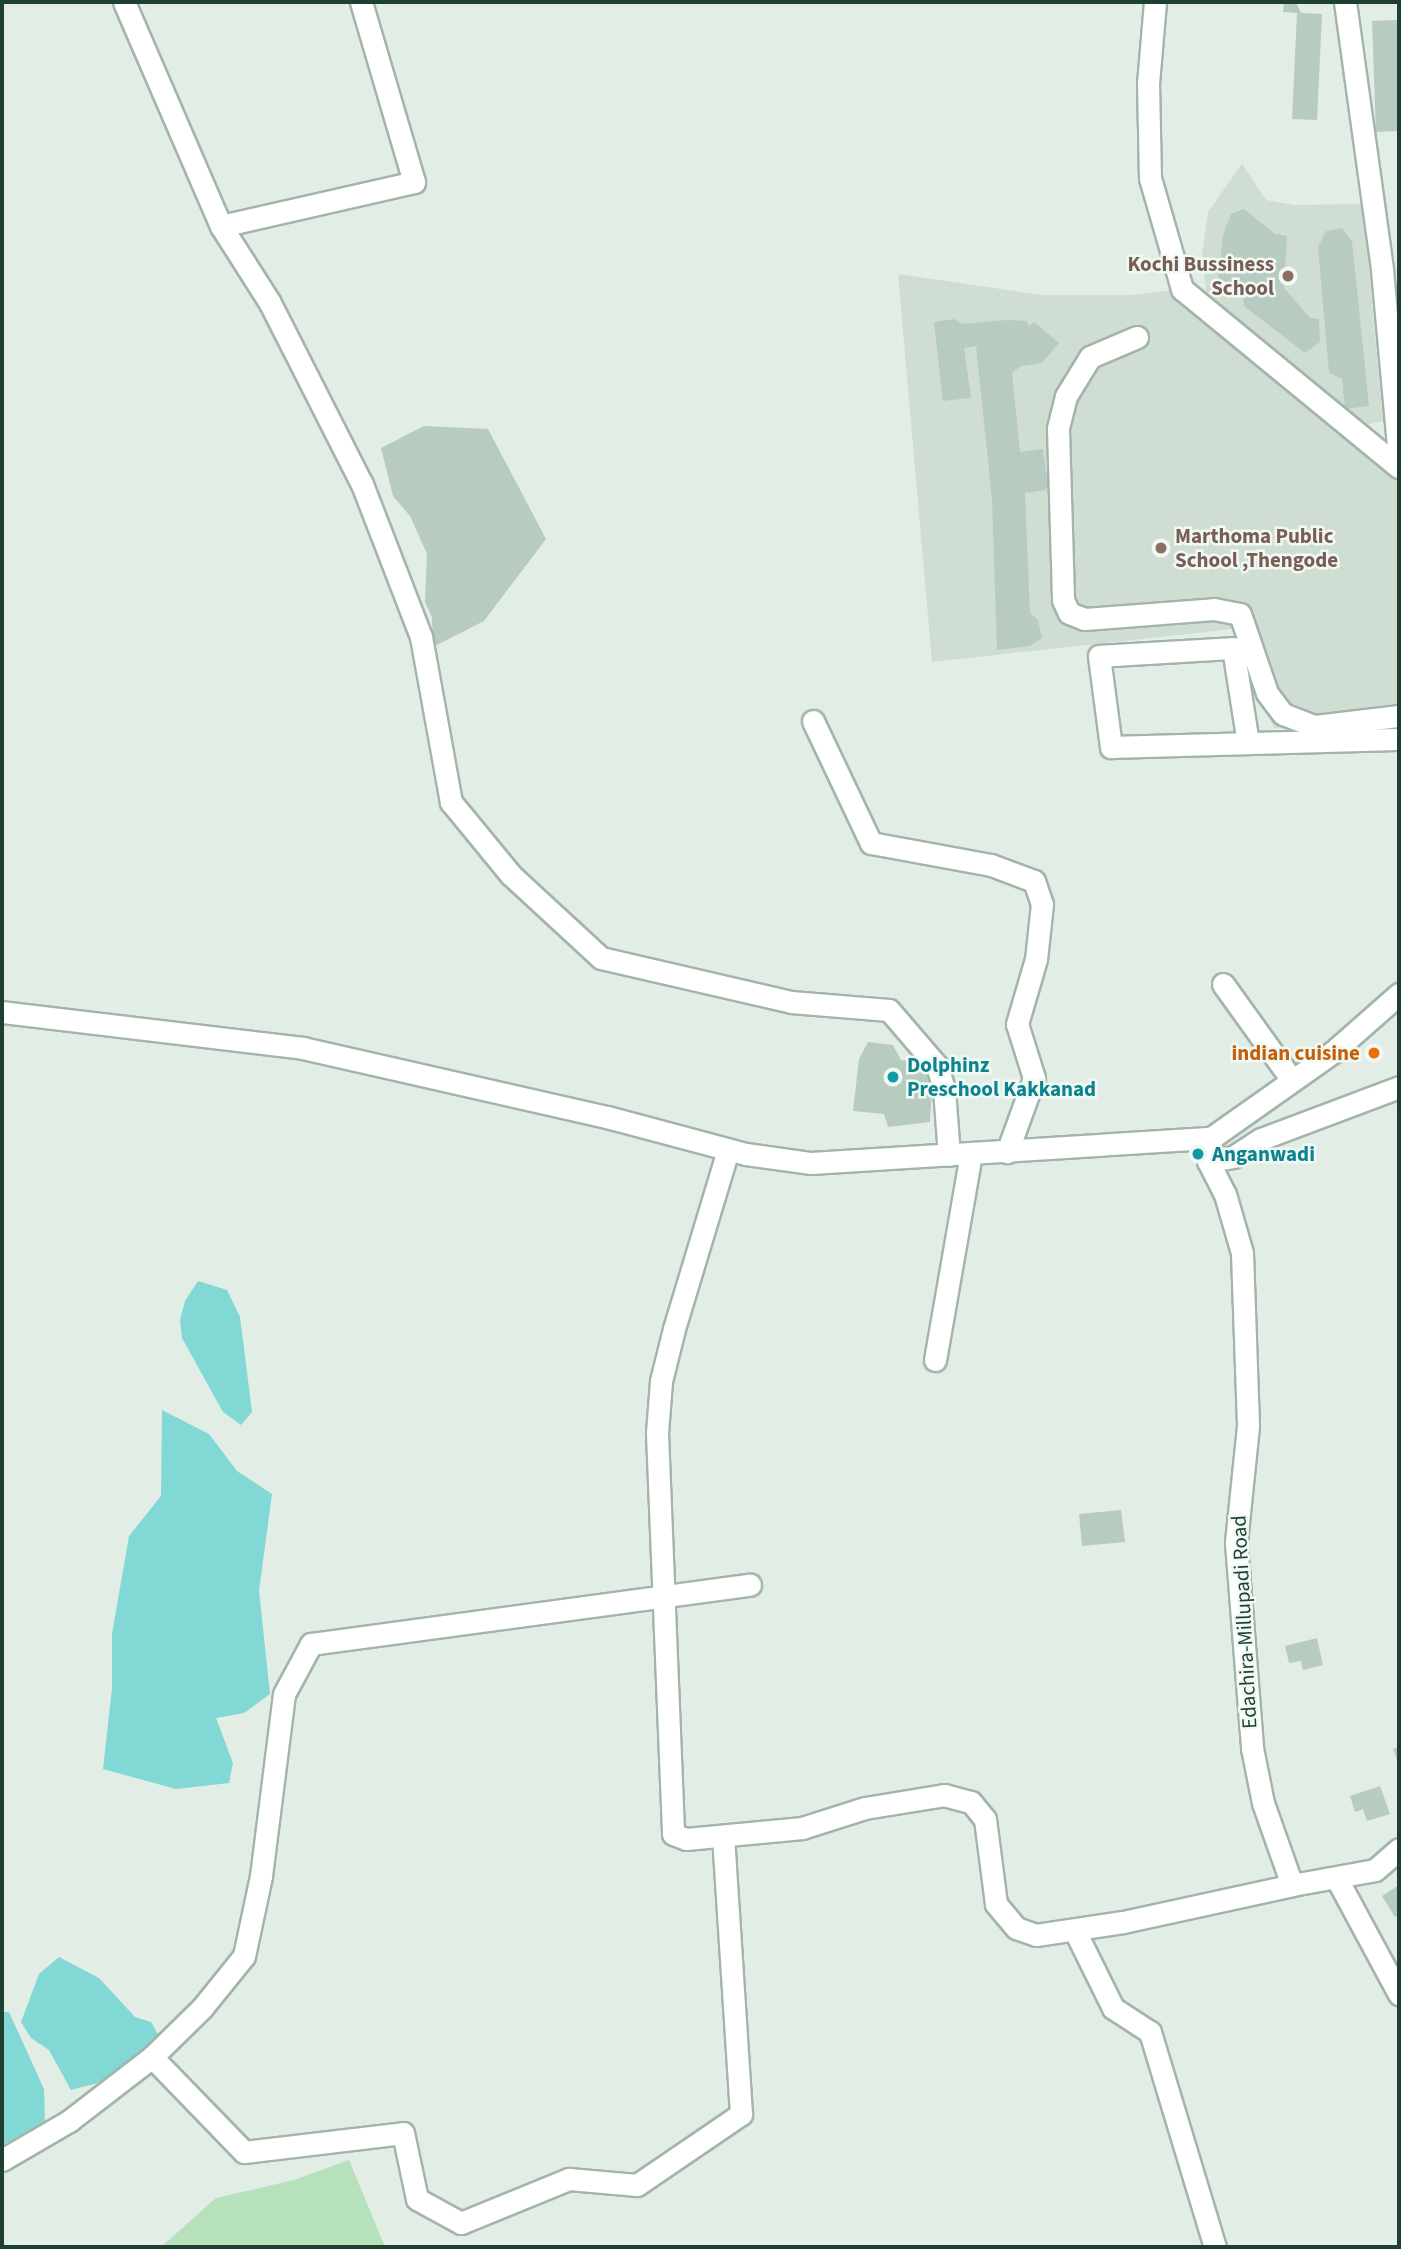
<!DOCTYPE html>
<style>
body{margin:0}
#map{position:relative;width:1401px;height:2249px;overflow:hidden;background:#e1ede5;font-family:"Source Sans 3",sans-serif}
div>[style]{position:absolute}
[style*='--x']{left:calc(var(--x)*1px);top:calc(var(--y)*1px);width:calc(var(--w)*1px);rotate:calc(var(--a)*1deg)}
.built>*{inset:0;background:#cfddd3}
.green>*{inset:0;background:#b7e1ba}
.water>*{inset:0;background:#82d8d4}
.building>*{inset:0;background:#b8cbc0}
.roads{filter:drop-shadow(2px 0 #a3b5ab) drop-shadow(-2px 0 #a3b5ab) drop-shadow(0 2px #a3b5ab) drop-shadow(0 -2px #a3b5ab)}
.street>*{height:21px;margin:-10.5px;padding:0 10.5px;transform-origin:10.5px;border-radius:10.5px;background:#fff}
.secondary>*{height:21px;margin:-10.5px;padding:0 10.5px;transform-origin:10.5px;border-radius:10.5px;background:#fff}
.dots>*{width:19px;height:19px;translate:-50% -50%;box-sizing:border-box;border:4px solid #f1f9f4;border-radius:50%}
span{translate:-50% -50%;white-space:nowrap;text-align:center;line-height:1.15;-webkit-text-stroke:5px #f1f9f4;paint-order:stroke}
.education-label{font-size:21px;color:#785e54;font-weight:700}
.right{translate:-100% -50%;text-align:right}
.left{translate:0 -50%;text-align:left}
.food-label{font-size:21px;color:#c56008;font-weight:700}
.culture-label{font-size:21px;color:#0d838f;font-weight:700}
.street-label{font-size:21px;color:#1f3f30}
.frame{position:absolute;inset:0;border:4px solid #1f3f30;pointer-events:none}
</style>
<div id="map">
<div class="built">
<i style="clip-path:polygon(1242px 164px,1266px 200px,1294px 205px,1363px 204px,1383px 421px,1366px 425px,1317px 391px,1207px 297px,1202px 255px,1208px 212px)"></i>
<i style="clip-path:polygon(898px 274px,1041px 295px,1131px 295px,1182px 289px,1399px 467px,1399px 722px,1274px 728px,1233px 629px,932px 662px)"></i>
</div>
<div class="green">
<i style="clip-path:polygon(349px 2160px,385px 2247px,161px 2247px,216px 2198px,294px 2180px)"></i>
</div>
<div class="water">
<i style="clip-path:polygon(198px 1281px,227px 1290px,240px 1317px,252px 1412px,241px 1425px,223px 1412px,182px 1338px,180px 1320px,185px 1301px)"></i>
<i style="clip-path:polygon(162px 1410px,209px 1434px,237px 1471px,272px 1494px,259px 1591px,270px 1694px,244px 1713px,216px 1718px,233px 1763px,229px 1783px,176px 1789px,103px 1769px,112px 1688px,112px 1634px,129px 1536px,161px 1496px)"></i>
<i style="clip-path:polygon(59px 1957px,99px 1978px,135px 2017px,151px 2022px,159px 2036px,105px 2081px,71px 2090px,49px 2050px,31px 2038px,21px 2022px,39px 1974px)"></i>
<i style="clip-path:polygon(2px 2012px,9px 2012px,44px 2089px,45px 2123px,2px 2145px)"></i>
</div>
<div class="building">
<i style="clip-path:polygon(1284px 2px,1296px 2px,1301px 13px,1322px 14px,1317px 120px,1292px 119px,1297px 13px,1283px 12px)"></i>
<i style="clip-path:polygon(1399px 20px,1399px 131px,1376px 132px,1372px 21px)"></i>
<i style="clip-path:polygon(1244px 209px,1275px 234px,1287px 236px,1284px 288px,1310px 318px,1319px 319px,1320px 342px,1305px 353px,1244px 306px,1242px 285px,1218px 280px,1223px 235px,1231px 214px)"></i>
<i style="clip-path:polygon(1342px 228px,1352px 241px,1369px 406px,1345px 409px,1342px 379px,1329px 373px,1318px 247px,1326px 231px)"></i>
<i style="clip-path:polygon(954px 319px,962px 324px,1007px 320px,1026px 321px,1029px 326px,1034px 322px,1059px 343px,1042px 363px,1021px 366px,1012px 373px,1020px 452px,1043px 449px,1048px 485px,1045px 490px,1025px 493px,1030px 613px,1038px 620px,1042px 638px,1030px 646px,997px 650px,992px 499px,976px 346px,964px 348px,971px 398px,943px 401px,934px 322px)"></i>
<i style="clip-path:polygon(424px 426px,488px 429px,546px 539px,484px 621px,433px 647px,432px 617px,425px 602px,427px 554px,410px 516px,393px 496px,381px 448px)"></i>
<i style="clip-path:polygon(868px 1042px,893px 1045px,901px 1060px,925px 1063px,932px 1090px,930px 1122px,888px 1127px,884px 1114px,853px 1111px,859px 1059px)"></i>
<i style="clip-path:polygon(1121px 1510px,1125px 1542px,1082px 1546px,1079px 1514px)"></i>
<i style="clip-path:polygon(1317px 1638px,1323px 1665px,1303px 1670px,1301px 1661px,1289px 1663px,1285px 1646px)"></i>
<i style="clip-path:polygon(1399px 1747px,1399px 1765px,1393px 1749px)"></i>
<i style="clip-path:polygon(1380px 1786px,1390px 1814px,1367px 1821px,1363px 1809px,1355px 1812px,1350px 1796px)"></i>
<i style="clip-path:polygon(1399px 1885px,1399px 1915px,1395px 1917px,1382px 1896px)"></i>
</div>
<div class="roads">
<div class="street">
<i style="--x:124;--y:2;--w:244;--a:66.6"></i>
<i style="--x:221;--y:226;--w:91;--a:57.5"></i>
<i style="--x:270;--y:303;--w:203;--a:63.1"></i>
<i style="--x:362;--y:484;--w:164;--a:68.9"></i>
<i style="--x:421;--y:637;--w:168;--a:79.7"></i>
<i style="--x:451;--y:802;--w:94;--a:50.6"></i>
<i style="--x:511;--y:875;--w:122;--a:42.7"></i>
<i style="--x:601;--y:958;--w:195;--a:13"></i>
<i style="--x:791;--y:1002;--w:98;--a:4.7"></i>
<i style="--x:889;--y:1010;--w:74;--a:49.4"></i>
<i style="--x:937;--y:1066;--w:24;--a:73"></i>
<i style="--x:944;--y:1089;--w:66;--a:85.7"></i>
<i style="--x:1345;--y:2;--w:271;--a:82.1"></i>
<i style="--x:1382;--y:270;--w:189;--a:84.8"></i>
<i style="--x:221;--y:226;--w:198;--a:-12.8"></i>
<i style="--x:414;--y:182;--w:188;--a:-106.4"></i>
<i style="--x:1137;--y:337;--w:51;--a:156.9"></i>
<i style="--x:1090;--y:357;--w:46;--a:121.6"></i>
<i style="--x:1066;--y:396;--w:34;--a:104"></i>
<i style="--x:1058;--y:429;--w:171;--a:88.3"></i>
<i style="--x:1063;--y:600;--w:14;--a:65"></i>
<i style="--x:1069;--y:613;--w:17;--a:21"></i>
<i style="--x:1085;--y:619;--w:129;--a:-4.4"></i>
<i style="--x:1214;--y:609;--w:26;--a:11"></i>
<i style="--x:1240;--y:614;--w:83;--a:71.1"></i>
<i style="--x:1267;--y:693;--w:26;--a:53"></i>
<i style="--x:1283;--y:714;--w:34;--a:21"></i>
<i style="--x:1315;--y:726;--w:85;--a:-6.8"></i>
<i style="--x:813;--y:721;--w:135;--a:64.6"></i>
<i style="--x:871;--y:843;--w:122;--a:10.4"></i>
<i style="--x:991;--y:865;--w:46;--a:20.4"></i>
<i style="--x:1034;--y:881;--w:24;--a:71"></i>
<i style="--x:1042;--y:904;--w:55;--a:96.2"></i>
<i style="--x:1036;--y:959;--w:68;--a:106.3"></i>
<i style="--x:1017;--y:1024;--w:57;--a:72.5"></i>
<i style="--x:1034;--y:1078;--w:79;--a:110"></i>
<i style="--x:1248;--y:743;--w:96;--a:-99"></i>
<i style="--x:1233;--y:648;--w:134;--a:176.6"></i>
<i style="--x:1099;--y:656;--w:92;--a:82.5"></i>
<i style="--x:1111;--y:747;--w:288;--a:-1.6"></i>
<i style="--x:1223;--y:984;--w:118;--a:54.3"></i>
<i style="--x:1210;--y:1148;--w:13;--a:99"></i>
<i style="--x:1208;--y:1161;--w:25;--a:-9"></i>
<i style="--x:1233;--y:1157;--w:33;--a:-33"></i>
<i style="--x:1261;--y:1139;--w:147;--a:-20.6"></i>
<i style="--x:728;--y:1150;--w:187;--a:106.8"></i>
<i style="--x:674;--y:1329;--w:54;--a:104"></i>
<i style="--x:661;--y:1381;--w:52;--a:94.4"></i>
<i style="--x:657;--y:1433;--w:401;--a:87.7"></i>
<i style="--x:673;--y:1834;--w:14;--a:21"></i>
<i style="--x:686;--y:1839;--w:117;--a:-5.4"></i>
<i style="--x:802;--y:1828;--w:66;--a:-17.6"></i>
<i style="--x:865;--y:1808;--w:80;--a:-9.3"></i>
<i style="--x:944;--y:1795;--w:28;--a:15"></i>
<i style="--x:971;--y:1802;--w:22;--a:51"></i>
<i style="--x:985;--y:1819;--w:86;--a:82.6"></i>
<i style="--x:996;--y:1904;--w:31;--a:50"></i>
<i style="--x:1016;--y:1928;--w:21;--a:19"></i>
<i style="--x:1036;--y:1935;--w:88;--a:-8.5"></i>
<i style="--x:1123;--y:1922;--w:173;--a:-12.3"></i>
<i style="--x:1208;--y:1161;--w:37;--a:63"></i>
<i style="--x:1225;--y:1194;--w:61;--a:73.9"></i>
<i style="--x:1242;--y:1253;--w:173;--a:88"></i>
<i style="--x:1248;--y:1426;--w:118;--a:95.9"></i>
<i style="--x:1236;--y:1543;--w:206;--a:85.5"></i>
<i style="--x:1252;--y:1748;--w:56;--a:78.7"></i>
<i style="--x:1263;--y:1803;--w:87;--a:70.5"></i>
<i style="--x:1292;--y:1885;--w:84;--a:-10.2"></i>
<i style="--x:1375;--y:1870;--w:32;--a:-41"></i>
<i style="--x:935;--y:1360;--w:210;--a:-80.1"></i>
<i style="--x:1337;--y:1879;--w:131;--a:61.7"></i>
<i style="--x:1075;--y:1931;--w:86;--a:63.7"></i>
<i style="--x:1113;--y:2008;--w:44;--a:33"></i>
<i style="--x:1150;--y:2032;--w:225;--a:73.2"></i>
<i style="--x:152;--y:2057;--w:132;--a:45.9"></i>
<i style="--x:244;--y:2152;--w:160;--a:-6.8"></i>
<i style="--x:403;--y:2133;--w:67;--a:78"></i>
<i style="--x:417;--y:2199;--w:50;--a:28.6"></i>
<i style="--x:461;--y:2223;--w:117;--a:-22.2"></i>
<i style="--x:569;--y:2179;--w:68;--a:5"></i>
<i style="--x:637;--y:2185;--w:126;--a:-34.3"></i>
<i style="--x:741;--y:2114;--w:278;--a:-93.7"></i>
<i style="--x:2;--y:2160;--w:78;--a:-30.2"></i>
<i style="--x:69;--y:2121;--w:105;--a:-37.6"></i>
<i style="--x:152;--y:2057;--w:70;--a:-44.4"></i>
<i style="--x:202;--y:2008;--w:67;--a:-51.1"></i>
<i style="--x:244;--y:1956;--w:82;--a:-78"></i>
<i style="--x:261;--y:1876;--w:183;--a:-82.8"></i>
<i style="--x:284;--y:1694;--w:57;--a:-61.6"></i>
<i style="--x:311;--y:1644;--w:443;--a:-7.7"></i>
</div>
<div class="secondary">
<i style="--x:1155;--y:2;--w:81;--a:94.9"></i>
<i style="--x:1148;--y:83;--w:95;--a:88.8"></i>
<i style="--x:1150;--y:178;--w:116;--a:73.9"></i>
<i style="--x:1182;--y:289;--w:281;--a:39.4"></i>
<i style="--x:2;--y:1012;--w:303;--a:6.8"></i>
<i style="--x:303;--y:1048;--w:312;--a:12.8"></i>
<i style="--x:607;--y:1117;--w:144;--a:14.9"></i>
<i style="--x:746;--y:1154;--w:66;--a:7.9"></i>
<i style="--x:811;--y:1163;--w:401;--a:-3.6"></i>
<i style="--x:1211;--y:1138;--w:149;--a:-35.2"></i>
<i style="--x:1333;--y:1052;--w:88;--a:-41.3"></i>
</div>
</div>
<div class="dots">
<i style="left:1288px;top:276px;background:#8d6e63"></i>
<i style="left:1161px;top:548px;background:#8d6e63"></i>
<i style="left:1374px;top:1053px;background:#e8710a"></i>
<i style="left:893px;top:1077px;background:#0f9aa8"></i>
<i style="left:1198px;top:1154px;background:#0f9aa8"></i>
</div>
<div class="education-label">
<span class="right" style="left:1274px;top:276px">Kochi Bussiness<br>School</span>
<span class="left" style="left:1175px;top:548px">Marthoma Public<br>School ,Thengode</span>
</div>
<div class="food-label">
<span class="right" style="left:1360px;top:1053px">indian cuisine</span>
</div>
<div class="culture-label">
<span class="left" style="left:907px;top:1077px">Dolphinz<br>Preschool Kakkanad</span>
<span class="left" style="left:1212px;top:1154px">Anganwadi</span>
</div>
<div class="street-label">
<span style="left:1244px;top:1622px;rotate:-93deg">Edachira-Millupadi Road</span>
</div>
<div class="frame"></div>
</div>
